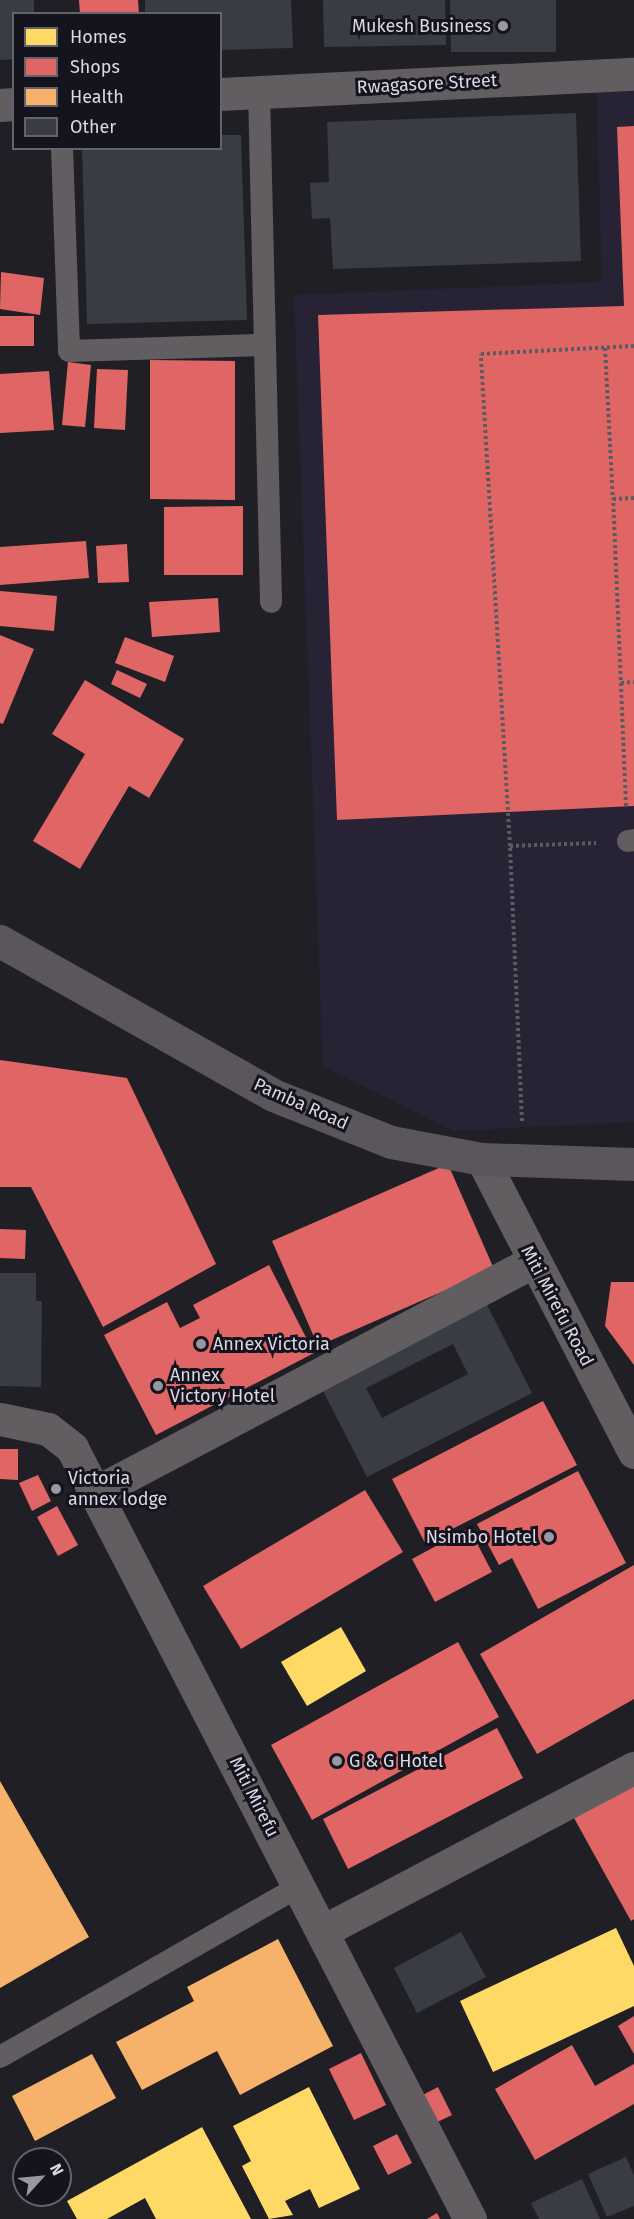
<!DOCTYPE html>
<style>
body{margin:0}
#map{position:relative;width:634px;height:2219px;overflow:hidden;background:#201f25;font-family:"Fira Sans",sans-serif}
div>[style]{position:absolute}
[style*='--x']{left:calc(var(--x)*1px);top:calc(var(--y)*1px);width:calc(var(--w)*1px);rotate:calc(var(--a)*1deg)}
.built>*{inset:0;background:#272334}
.homes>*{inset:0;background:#ffd966}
.shops>*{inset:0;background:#e06666}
.health>*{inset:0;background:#f6b26b}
.building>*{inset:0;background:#3a3c44}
.path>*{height:4px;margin-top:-2px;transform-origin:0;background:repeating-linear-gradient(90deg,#5c5a5e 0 3px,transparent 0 6px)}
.service>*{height:22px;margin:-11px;padding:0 11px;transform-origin:11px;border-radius:11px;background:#615d61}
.minor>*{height:33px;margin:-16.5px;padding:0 16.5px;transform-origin:16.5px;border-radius:16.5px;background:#615d61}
.tertiary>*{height:33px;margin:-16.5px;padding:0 16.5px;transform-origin:16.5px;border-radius:16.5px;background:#615d61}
.secondary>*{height:33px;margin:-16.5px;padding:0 16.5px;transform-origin:16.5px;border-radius:16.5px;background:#5a565c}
.dots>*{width:16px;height:16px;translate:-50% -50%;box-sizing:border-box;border:3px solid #15131e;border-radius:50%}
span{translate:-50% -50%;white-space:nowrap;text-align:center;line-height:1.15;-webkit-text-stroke:6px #15131e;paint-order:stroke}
.poi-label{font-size:18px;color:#dad9e1}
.right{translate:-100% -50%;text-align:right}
.left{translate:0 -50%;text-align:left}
.street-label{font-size:18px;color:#dad9e1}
.legend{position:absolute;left:12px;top:12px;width:210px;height:138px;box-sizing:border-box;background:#15131e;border:2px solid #64626c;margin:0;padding:8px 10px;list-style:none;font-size:18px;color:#dad9e1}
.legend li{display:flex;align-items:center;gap:12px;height:30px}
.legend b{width:30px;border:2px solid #64626c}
.north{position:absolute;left:12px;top:2147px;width:60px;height:60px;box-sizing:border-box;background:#15131e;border:2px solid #64626c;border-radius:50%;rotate:63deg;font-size:16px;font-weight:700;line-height:24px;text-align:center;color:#dad9e1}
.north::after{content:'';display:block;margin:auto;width:21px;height:27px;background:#99989f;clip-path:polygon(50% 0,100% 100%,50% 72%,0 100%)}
</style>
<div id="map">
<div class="built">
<i style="clip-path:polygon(634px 74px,634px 1122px,454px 1131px,323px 1066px,294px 295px,602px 282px,596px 76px)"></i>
</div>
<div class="homes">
<i style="clip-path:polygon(341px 1627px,366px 1671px,307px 1706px,281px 1662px)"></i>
<i style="clip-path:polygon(616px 1928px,634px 1966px,634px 2006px,493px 2072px,460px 2001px)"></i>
<i style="clip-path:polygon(309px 2087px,360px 2189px,319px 2208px,310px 2189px,285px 2201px,293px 2215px,269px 2219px,242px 2166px,251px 2161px,233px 2126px)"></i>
<i style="clip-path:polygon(202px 2127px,251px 2219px,156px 2219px,145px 2198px,107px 2219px,77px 2219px,67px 2201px)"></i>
</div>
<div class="shops">
<i style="clip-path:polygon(79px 0,138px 0,139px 14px,80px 14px)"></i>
<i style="clip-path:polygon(634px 126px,634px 806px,337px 820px,318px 315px,624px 306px,617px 127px)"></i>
<i style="clip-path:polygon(1px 272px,44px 278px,40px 315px,0 309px)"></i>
<i style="clip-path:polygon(0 316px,34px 316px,34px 346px,0 346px)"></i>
<i style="clip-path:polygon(150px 360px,235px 361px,235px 500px,150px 499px)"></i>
<i style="clip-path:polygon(68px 362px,91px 365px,85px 427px,62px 425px)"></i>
<i style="clip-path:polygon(97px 369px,128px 370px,125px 430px,94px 428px)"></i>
<i style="clip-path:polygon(49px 371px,54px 430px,0 433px,0 374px)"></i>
<i style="clip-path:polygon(243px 506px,243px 575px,164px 575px,164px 507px)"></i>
<i style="clip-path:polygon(86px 541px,89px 578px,0 585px,0 547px)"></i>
<i style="clip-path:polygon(127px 544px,129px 582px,98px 583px,96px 546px)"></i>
<i style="clip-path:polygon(0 591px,57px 596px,54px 631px,0 626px)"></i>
<i style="clip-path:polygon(218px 598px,220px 632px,152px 637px,149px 602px)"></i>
<i style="clip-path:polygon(0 635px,34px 649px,3px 724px,0 723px)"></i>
<i style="clip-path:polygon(125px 637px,174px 656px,165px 682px,115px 663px)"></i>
<i style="clip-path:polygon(117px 670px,147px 684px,140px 698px,111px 684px)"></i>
<i style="clip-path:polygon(85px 680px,184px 739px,149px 798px,129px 786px,80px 869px,33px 841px,85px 754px,52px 734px)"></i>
<i style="clip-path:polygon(0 1060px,127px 1078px,216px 1264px,103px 1327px,31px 1187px,0 1187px)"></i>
<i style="clip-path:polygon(448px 1164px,494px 1269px,318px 1346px,272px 1241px)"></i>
<i style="clip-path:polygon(0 1229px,26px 1230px,25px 1259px,0 1258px)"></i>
<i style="clip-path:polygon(269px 1265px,314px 1353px,156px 1435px,104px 1335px,167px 1302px,180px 1328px,200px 1318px,193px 1305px)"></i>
<i style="clip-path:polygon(611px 1282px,634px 1282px,634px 1365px,605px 1326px)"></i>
<i style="clip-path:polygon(543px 1401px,577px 1465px,425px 1543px,392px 1479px)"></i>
<i style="clip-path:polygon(0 1449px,18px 1449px,18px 1480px,0 1479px)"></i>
<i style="clip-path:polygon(578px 1471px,626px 1563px,538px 1609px,512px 1558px,499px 1565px,477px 1524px)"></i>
<i style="clip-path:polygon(38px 1475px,51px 1501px,32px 1511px,19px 1483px)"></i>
<i style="clip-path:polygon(365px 1490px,403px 1552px,241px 1649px,203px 1586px)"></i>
<i style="clip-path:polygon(57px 1506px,78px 1545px,58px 1556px,37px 1517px)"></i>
<i style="clip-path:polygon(469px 1528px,492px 1572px,435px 1602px,412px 1559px)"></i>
<i style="clip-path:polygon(634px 1565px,634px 1699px,537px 1754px,480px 1654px)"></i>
<i style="clip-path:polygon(458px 1642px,499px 1717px,312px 1820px,271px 1745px)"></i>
<i style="clip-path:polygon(497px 1728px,523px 1778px,348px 1869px,323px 1819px)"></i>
<i style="clip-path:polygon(634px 1784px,634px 1919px,631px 1921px,574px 1818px)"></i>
<i style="clip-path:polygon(634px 2016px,634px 2054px,618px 2026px)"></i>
<i style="clip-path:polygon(572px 2045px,595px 2086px,634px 2064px,634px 2104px,535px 2160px,495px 2089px)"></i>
<i style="clip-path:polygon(361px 2053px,386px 2105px,354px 2120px,329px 2069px)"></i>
<i style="clip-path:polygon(438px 2087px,452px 2115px,431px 2125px,417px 2098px)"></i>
<i style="clip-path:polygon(397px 2134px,412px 2163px,388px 2175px,373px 2146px)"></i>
<i style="clip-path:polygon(437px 2213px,440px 2219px,427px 2219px)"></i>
</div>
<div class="health">
<i style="clip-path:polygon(0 1781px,89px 1937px,0 1988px)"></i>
<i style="clip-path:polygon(278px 1939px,333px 2046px,240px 2095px,217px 2051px,142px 2090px,116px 2042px,194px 2001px,187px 1987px)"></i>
<i style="clip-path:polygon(92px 2054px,116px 2098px,35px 2141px,12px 2096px)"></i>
</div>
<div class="building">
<i style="clip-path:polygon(0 0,34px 0,34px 14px,14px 14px,14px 59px,0 60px)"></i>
<i style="clip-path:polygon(145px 0,291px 0,293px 48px,220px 50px,220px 14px,145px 14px)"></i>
<i style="clip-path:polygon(323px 0,445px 0,446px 45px,324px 47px)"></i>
<i style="clip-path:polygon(450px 0,556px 0,556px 52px,451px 52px)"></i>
<i style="clip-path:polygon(576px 113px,581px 261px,333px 269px,330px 218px,312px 219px,310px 183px,329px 182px,327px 122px)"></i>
<i style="clip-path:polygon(220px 135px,241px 135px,247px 320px,87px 324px,82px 148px,220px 148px)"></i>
<i style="clip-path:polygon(0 1273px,36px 1273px,36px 1301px,42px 1301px,41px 1387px,0 1386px)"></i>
<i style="clip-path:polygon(evenodd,484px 1299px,532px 1393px,367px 1477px,319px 1383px,484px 1299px,453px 1344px,468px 1374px,382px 1418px,366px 1388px,453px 1344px)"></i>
<i style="clip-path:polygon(461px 1932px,486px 1977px,417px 2013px,394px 1968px)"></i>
<i style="clip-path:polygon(626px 2157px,634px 2175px,634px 2206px,607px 2217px,588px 2174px)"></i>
<i style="clip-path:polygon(582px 2179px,600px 2219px,539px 2219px,531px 2203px)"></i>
</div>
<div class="path">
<i style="--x:605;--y:348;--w:151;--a:87"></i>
<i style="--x:621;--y:683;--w:13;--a:-4"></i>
<i style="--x:626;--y:806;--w:307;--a:-92.4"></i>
<i style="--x:613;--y:499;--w:21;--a:-3"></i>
<i style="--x:510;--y:846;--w:493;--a:-93.4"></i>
<i style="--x:481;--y:354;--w:153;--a:-3"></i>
<i style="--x:522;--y:1121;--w:275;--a:-92.5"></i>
<i style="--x:510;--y:846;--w:86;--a:-2"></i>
</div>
<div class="service">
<i style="--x:259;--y:92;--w:510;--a:88.65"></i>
<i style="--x:62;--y:148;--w:203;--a:88"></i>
<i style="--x:69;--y:351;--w:196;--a:-1.8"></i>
<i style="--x:628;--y:841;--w:6;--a:-9"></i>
<i style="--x:0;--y:2057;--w:345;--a:-29.7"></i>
</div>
<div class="minor">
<i style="--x:220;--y:94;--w:414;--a:-2.8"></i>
<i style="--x:0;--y:105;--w:14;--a:-4"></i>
<i style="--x:0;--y:1419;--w:49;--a:11.8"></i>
<i style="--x:48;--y:1429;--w:31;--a:38"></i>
<i style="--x:72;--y:1448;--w:868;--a:62.7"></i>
<i style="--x:96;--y:1492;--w:495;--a:-27.8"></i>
<i style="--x:323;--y:1931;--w:351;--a:-27.7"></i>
</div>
<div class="tertiary">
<i style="--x:482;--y:1159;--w:330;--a:62.6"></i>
</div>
<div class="secondary">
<i style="--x:0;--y:941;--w:313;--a:29.4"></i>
<i style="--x:273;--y:1095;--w:127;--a:21.7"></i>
<i style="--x:391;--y:1142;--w:93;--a:10.6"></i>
<i style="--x:482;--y:1159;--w:152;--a:1.9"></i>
</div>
<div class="dots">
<i style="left:503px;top:26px;background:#99989f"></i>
<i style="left:201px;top:1344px;background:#99989f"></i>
<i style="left:158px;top:1386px;background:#99989f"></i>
<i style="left:56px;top:1489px;background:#99989f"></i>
<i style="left:549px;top:1537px;background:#99989f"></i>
<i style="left:337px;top:1761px;background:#99989f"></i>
</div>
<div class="poi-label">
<span class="right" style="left:491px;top:26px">Mukesh Business</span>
<span class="left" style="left:213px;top:1344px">Annex Victoria</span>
<span class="left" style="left:170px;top:1386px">Annex<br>Victory Hotel</span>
<span class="left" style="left:68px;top:1489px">Victoria<br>annex lodge</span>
<span class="right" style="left:537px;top:1537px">Nsimbo Hotel</span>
<span class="left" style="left:349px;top:1761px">G &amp; G Hotel</span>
</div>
<div class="street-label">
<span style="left:427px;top:84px;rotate:-3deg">Rwagasore Street</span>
<span style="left:301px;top:1104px;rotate:24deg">Pamba Road</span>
<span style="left:557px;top:1306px;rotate:62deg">Miti Mirefu Road</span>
<span style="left:254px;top:1797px;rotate:63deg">Miti Mirefu</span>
</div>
<ul class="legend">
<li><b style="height:16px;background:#ffd966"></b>Homes</li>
<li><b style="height:16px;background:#e06666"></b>Shops</li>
<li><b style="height:16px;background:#f6b26b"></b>Health</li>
<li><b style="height:16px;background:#3a3c44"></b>Other</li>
</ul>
<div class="north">N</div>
</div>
